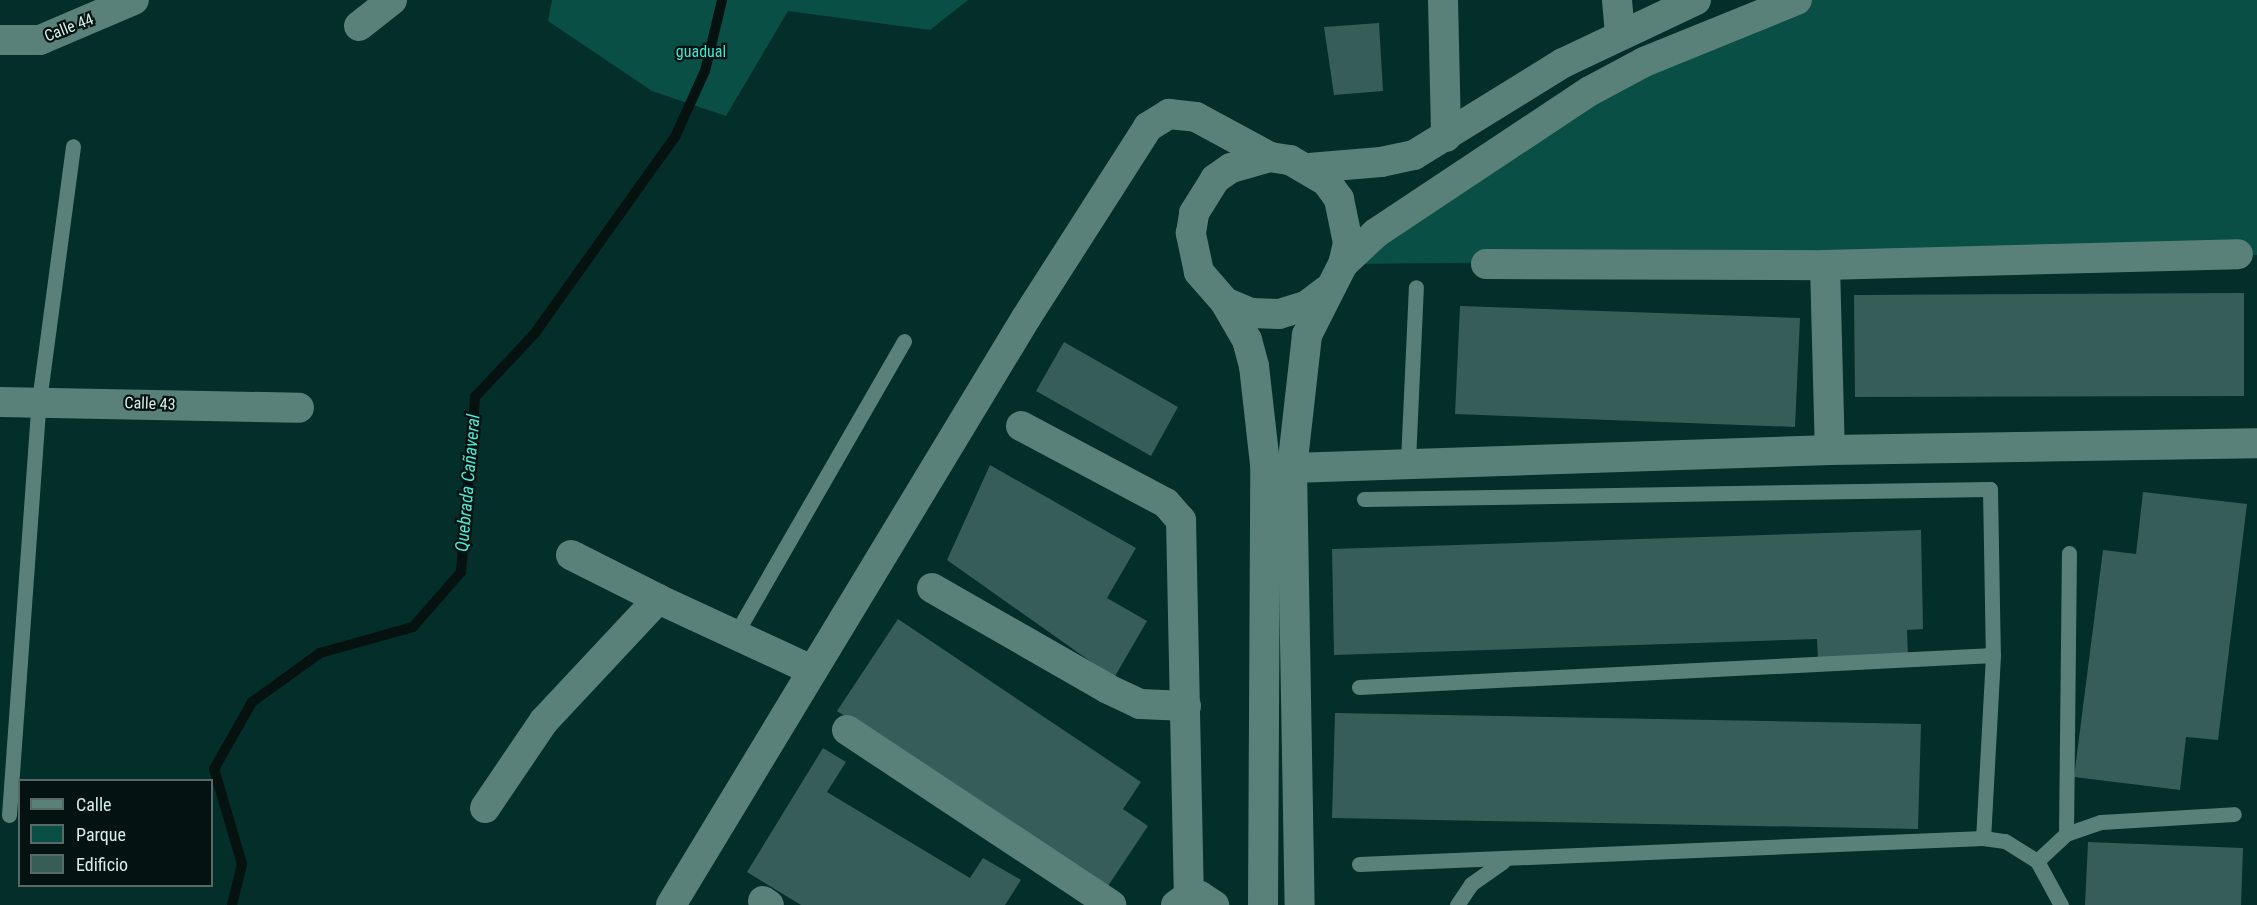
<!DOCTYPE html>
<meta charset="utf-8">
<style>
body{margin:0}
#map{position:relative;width:2257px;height:905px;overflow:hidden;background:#032e29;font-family:"Roboto Condensed",sans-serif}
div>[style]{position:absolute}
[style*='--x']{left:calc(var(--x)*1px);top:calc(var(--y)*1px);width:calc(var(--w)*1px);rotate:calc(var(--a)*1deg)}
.green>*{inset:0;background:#094f46}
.stream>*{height:10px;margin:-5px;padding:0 5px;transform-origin:5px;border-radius:5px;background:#051210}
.building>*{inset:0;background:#365d57}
.lane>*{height:15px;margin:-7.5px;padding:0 7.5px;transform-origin:7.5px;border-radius:7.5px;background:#598179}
.street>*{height:30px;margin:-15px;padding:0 15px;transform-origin:15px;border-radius:15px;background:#598179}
span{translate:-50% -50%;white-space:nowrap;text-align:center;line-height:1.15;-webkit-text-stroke:4.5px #041311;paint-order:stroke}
.street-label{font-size:16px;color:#d7ece7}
.park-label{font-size:16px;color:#46e3cd}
.water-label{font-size:18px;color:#4fe9d3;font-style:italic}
.legend{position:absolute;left:18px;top:779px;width:195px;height:108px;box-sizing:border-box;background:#041311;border:2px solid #586a67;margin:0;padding:8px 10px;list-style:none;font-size:18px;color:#d7ece7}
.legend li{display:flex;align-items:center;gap:12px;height:30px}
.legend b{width:30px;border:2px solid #586a67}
</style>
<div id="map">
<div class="green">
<i style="clip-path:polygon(552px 0,968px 0,930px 30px,788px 11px,726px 116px,652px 91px,548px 21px)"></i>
<i style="clip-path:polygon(1797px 0,2257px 0,2257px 255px,1343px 264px,1487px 159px)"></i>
</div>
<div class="stream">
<i style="--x:232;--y:905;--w:42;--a:-76.3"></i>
<i style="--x:242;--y:864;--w:99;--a:-106.4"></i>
<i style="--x:214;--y:769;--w:77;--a:-60.4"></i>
<i style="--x:252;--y:702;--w:84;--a:-35.8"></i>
<i style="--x:320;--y:653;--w:97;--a:-15.6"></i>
<i style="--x:413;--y:627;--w:73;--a:-48.9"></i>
<i style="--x:461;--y:572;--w:176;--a:-85.4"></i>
<i style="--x:475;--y:397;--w:88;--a:-46.8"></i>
<i style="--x:535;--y:333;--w:241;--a:-54.5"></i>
<i style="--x:675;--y:137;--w:72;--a:-65.6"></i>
<i style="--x:705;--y:71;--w:73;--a:-76.5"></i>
</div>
<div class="building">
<i style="clip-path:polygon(1379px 23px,1383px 91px,1334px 95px,1324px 27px)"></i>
<i style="clip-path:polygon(2244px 293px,2244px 396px,1855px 397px,1854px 295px)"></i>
<i style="clip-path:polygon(1460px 306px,1800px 318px,1795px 427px,1455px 414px)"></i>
<i style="clip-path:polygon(1064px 342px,1178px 407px,1151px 456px,1036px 391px)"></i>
<i style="clip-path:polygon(990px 465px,1136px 548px,1107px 598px,1147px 621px,1114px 678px,947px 560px)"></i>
<i style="clip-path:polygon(2143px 492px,2247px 504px,2218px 740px,2186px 737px,2180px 790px,2074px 777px,2103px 550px,2136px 554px)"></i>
<i style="clip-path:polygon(1921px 530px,1923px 629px,1907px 630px,1908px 658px,1818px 661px,1817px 639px,1334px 655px,1332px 549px)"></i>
<i style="clip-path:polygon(898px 619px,1141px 782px,1123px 809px,1148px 826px,1108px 886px,1078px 865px,1075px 870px,837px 711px)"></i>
<i style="clip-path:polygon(1335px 713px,1921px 724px,1918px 829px,1332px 818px)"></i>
<i style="clip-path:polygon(823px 748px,846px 762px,827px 792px,970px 878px,983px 858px,1021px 880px,1005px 905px,801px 905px,747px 872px)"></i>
<i style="clip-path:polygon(2088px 842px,2243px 848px,2241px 905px,2085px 905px)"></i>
</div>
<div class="lane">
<i style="--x:1408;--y:461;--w:174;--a:-87.4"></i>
<i style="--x:1364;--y:499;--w:626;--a:-0.92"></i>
<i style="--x:1990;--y:489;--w:166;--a:89"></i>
<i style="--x:1993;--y:655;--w:183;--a:93.1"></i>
<i style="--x:735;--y:635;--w:339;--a:-60.1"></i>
<i style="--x:1359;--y:687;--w:635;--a:-2.89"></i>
<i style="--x:9;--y:815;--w:415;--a:-85.9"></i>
<i style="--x:39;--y:401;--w:257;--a:-82.4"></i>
<i style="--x:2066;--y:834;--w:281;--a:-89.4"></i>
<i style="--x:2037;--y:861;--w:40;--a:-43"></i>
<i style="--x:2066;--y:834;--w:37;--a:-19"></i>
<i style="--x:2101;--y:822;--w:133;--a:-3.4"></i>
<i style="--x:1359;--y:864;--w:625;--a:-2.39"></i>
<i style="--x:1983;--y:838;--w:22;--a:8"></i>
<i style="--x:2005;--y:841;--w:38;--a:32"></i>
<i style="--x:2037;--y:861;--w:50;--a:61.4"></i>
<i style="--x:1457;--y:905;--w:25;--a:-56"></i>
<i style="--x:1471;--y:884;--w:39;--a:-35"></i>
</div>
<div class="street">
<i style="--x:1443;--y:0;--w:137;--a:88.7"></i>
<i style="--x:1617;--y:0;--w:33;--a:85"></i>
<i style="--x:359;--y:26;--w:42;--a:-38.2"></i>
<i style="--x:0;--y:40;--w:40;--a:0"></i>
<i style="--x:40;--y:40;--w:102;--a:-23.1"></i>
<i style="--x:1309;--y:168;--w:72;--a:-4.8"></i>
<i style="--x:1381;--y:162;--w:34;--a:-12"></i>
<i style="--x:1414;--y:155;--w:175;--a:-31.7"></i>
<i style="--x:1563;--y:63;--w:147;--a:-25.3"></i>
<i style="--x:1343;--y:264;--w:45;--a:-43.2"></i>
<i style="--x:1376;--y:233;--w:257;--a:-33.6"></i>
<i style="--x:1590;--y:91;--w:61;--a:-28.2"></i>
<i style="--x:1644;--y:62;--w:165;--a:-22.1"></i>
<i style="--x:1486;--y:264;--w:339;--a:0.2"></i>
<i style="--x:1825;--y:265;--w:413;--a:-1.5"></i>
<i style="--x:1825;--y:265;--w:185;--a:88.5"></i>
<i style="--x:1225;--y:302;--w:28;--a:23"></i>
<i style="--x:1251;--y:313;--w:28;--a:2"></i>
<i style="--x:1279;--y:314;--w:28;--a:-17"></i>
<i style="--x:1306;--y:306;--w:26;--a:-37"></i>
<i style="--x:0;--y:402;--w:299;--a:1.1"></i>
<i style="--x:1021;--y:426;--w:164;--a:28"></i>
<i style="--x:1166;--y:503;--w:23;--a:49"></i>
<i style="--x:1181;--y:520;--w:376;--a:88.8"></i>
<i style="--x:1292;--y:468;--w:538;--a:-1.92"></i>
<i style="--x:1830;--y:450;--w:427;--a:-0.9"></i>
<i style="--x:571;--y:555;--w:97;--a:26.8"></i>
<i style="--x:932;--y:588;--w:203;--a:29.8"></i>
<i style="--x:1108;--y:689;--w:35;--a:25"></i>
<i style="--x:1140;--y:704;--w:46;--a:2.5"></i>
<i style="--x:847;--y:730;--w:317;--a:33.5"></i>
<i style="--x:485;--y:808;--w:105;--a:-55.9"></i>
<i style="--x:544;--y:721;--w:167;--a:-46.9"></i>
<i style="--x:658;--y:599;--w:170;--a:24.8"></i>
<i style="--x:763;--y:901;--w:7;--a:34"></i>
<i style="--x:671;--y:905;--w:686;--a:-58.84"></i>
<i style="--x:1026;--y:318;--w:227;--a:-57.4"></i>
<i style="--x:1148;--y:127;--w:25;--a:-32"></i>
<i style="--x:1169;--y:114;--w:27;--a:6"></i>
<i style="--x:1196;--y:117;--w:84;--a:28.4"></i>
<i style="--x:1176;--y:905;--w:16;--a:-35"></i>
<i style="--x:1189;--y:896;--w:11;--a:0"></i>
<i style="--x:1200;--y:896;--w:17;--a:33"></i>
<i style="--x:1263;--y:905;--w:441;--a:-89.7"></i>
<i style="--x:1265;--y:464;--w:99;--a:-96.4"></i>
<i style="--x:1254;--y:366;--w:27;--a:-105"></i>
<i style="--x:1247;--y:340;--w:44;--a:-120.1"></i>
<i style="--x:1225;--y:302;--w:40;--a:-131"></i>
<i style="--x:1199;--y:272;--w:40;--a:-102"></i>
<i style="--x:1191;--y:233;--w:20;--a:-81"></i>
<i style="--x:1194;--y:213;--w:40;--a:-58"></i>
<i style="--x:1215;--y:179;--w:19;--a:-35"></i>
<i style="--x:1231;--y:168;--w:41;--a:-15.8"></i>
<i style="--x:1270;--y:157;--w:20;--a:9"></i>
<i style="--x:1290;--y:160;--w:42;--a:30.3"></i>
<i style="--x:1326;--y:181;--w:22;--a:54"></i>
<i style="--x:1339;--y:199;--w:45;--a:78.4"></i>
<i style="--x:1348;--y:243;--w:22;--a:103"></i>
<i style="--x:1343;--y:264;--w:80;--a:116.9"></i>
<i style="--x:1307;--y:335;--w:134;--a:96.4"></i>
<i style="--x:1292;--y:468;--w:437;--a:89"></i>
</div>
<div class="street-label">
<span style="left:69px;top:28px;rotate:-21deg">Calle 44</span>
<span style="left:150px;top:404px;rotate:2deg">Calle 43</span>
</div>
<div class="park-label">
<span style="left:701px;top:52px">guadual</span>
</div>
<div class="water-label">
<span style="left:468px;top:483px;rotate:-85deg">Quebrada Cañaveral</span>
</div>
<ul class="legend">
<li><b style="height:8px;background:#598179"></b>Calle</li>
<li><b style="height:16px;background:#094f46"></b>Parque</li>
<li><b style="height:16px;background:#365d57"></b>Edificio</li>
</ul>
</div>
